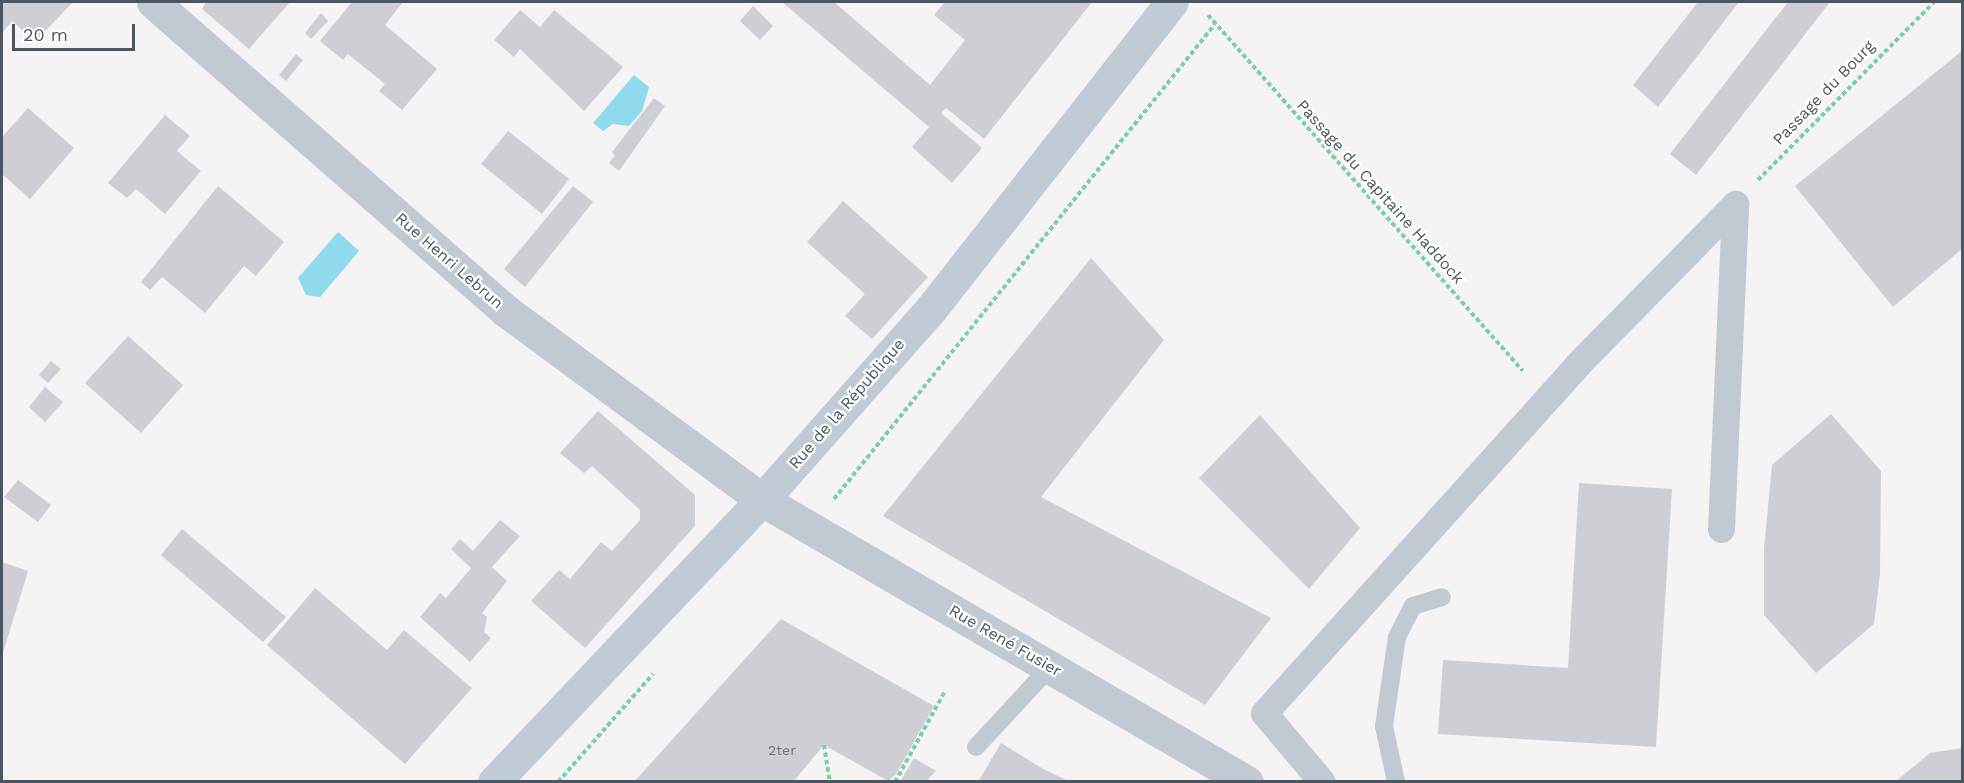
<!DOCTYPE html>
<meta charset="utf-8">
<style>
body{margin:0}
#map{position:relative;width:1964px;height:783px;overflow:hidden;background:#f5f3f3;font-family:"Work Sans",sans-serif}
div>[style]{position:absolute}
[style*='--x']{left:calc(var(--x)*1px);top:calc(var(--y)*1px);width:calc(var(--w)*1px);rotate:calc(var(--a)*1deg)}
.water>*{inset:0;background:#90daee}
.building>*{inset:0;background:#cdcfd5}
.path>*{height:4px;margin-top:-2px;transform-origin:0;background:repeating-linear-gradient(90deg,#7ad0a6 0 4.5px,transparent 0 7.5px)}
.service>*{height:18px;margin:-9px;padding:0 9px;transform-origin:9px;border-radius:9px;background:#c1cad2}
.pedestrian>*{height:27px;margin:-13.5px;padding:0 13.5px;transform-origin:13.5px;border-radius:13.5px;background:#c1cad2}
.minor>*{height:33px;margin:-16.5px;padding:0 16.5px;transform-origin:16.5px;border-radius:16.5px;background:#c1cad2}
.secondary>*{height:33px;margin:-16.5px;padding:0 16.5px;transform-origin:16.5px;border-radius:16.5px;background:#c1cbd6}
span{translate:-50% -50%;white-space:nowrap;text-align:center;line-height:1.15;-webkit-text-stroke:4.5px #fff;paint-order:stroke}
.number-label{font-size:14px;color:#6b747e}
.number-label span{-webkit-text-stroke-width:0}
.street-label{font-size:16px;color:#4a5661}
.frame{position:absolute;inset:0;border:3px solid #4a5661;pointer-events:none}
.scale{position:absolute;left:12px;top:24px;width:123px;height:27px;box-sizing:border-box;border:3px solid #4a5661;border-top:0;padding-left:8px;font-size:18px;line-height:21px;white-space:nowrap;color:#4a5661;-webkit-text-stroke:4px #fff;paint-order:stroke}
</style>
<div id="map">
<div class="water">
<i style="clip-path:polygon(634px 75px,649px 87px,642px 111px,629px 126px,613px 124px,603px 131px,593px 123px)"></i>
<i style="clip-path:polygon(338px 232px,359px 251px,320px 297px,306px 295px,298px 278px)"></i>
</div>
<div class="building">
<i style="clip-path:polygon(2px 2px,73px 2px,35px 42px,12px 21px,2px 33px)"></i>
<i style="clip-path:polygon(206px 2px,290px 2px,249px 49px,202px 9px)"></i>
<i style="clip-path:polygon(352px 2px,403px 2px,385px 25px,437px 69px,402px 110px,379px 91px,385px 84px,348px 54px,343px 60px,320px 41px)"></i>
<i style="clip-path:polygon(782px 2px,834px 2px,930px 85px,965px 40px,934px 15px,945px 2px,1092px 2px,984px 139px,946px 108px,941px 113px,982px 148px,952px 183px,912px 147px,929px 127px)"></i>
<i style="clip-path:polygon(1698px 2px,1739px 2px,1658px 107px,1633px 85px)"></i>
<i style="clip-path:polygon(1788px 2px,1830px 2px,1696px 175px,1670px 154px)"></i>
<i style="clip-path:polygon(753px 6px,773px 26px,760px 40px,740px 21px)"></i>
<i style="clip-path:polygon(520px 10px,540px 27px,554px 10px,623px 67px,584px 111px,520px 49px,514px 57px,494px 40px)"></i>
<i style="clip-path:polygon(321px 13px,328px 21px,311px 39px,305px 33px)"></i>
<i style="clip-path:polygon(1962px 51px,1962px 249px,1893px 307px,1795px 186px)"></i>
<i style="clip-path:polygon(296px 54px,303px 60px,286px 81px,279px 75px)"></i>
<i style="clip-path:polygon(654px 98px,665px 106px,619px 171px,609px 163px,615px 156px,612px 152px)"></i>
<i style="clip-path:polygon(28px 108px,74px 148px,30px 199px,2px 174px,2px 137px)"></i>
<i style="clip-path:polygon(165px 115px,190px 136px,177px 151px,201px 171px,165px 214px,136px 189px,127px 198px,108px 183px)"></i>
<i style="clip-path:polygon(508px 131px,569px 179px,542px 214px,481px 164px)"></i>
<i style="clip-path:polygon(218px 186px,284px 242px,256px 276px,244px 266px,205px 313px,162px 277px,150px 290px,141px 282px)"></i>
<i style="clip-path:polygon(573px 186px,593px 202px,525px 287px,504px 269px)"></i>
<i style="clip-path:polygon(843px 201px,928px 277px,872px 339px,845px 316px,865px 294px,807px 242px)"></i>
<i style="clip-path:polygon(1091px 258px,1164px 340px,1041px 497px,1271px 618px,1205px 705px,883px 516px)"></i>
<i style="clip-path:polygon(128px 336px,183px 385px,141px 433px,85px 383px)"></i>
<i style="clip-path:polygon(51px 361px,61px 369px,48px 383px,39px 375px)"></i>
<i style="clip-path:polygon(45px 387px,63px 402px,45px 422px,29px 407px)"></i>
<i style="clip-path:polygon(598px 411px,695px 495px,695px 526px,585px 648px,531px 601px,559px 570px,570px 579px,601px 542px,612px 551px,640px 520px,640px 510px,592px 466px,584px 473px,560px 453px)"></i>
<i style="clip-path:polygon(1831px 414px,1881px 471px,1880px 574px,1874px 624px,1816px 673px,1764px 615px,1764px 549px,1772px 465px)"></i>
<i style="clip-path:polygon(1260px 415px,1360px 528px,1309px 589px,1199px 478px)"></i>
<i style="clip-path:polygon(18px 480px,51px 505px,38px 522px,4px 497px)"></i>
<i style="clip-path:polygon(1579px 483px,1672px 489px,1656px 747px,1438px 734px,1443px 660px,1568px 668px)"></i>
<i style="clip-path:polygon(500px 520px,520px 536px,492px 567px,507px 581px,482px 613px,487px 617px,484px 632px,491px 638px,470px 662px,420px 617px,440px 593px,446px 598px,471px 568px,451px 549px,460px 539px,473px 551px)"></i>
<i style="clip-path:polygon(182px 529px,286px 617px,263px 642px,161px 555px)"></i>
<i style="clip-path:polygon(2px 562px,28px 571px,2px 656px)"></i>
<i style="clip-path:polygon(315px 588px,387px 650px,404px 630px,472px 688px,405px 764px,267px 645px)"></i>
<i style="clip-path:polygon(781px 619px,934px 706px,896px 774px,888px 781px,824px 745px,793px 782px,634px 782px)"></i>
<i style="clip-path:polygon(1001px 743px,1045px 770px,1071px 782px,978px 782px)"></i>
<i style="clip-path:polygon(1962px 748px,1962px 782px,1895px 782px,1930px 753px)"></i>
<i style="clip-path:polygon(914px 758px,936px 771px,925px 782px,900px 782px)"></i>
</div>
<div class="path">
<i style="--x:1208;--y:15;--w:475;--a:48.5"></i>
<i style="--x:1758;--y:180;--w:250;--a:-45.3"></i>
<i style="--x:834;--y:499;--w:609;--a:-51.27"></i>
<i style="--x:824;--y:745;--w:37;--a:81"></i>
<i style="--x:558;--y:782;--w:144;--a:-48.7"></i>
<i style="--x:895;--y:782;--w:102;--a:-61.2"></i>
</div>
<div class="service">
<i style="--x:976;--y:747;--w:109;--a:-47.2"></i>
<i style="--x:1396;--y:782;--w:57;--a:-102.1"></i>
<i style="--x:1384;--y:726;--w:90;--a:-81.7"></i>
<i style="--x:1397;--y:637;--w:35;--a:-63"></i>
<i style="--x:1413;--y:606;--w:30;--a:-17"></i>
</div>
<div class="pedestrian">
<i style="--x:1721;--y:529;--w:325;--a:-87.5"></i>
<i style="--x:1322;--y:782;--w:90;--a:-130"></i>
<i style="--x:1264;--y:713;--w:468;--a:-48"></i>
<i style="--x:1577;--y:365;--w:226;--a:-45.5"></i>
</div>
<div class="minor">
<i style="--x:153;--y:2;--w:469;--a:41.2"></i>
<i style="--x:506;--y:311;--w:318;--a:36.4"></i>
<i style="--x:762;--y:500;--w:561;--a:30.18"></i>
</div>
<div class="secondary">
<i style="--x:494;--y:782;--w:389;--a:-46.5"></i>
<i style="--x:762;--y:500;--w:255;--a:-48.5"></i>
<i style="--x:931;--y:309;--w:390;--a:-51.9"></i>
</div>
<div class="number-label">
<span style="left:782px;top:750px">2ter</span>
</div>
<div class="street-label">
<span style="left:1824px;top:93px;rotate:-46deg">Passage du Bourg</span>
<span style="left:1380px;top:192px;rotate:48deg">Passage du Capitaine Haddock</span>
<span style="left:449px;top:261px;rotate:41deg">Rue Henri Lebrun</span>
<span style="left:847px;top:404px;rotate:-49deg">Rue de la République</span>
<span style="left:1005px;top:641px;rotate:30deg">Rue René Fusier</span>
</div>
<div class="frame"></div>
<div class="scale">20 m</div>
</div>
